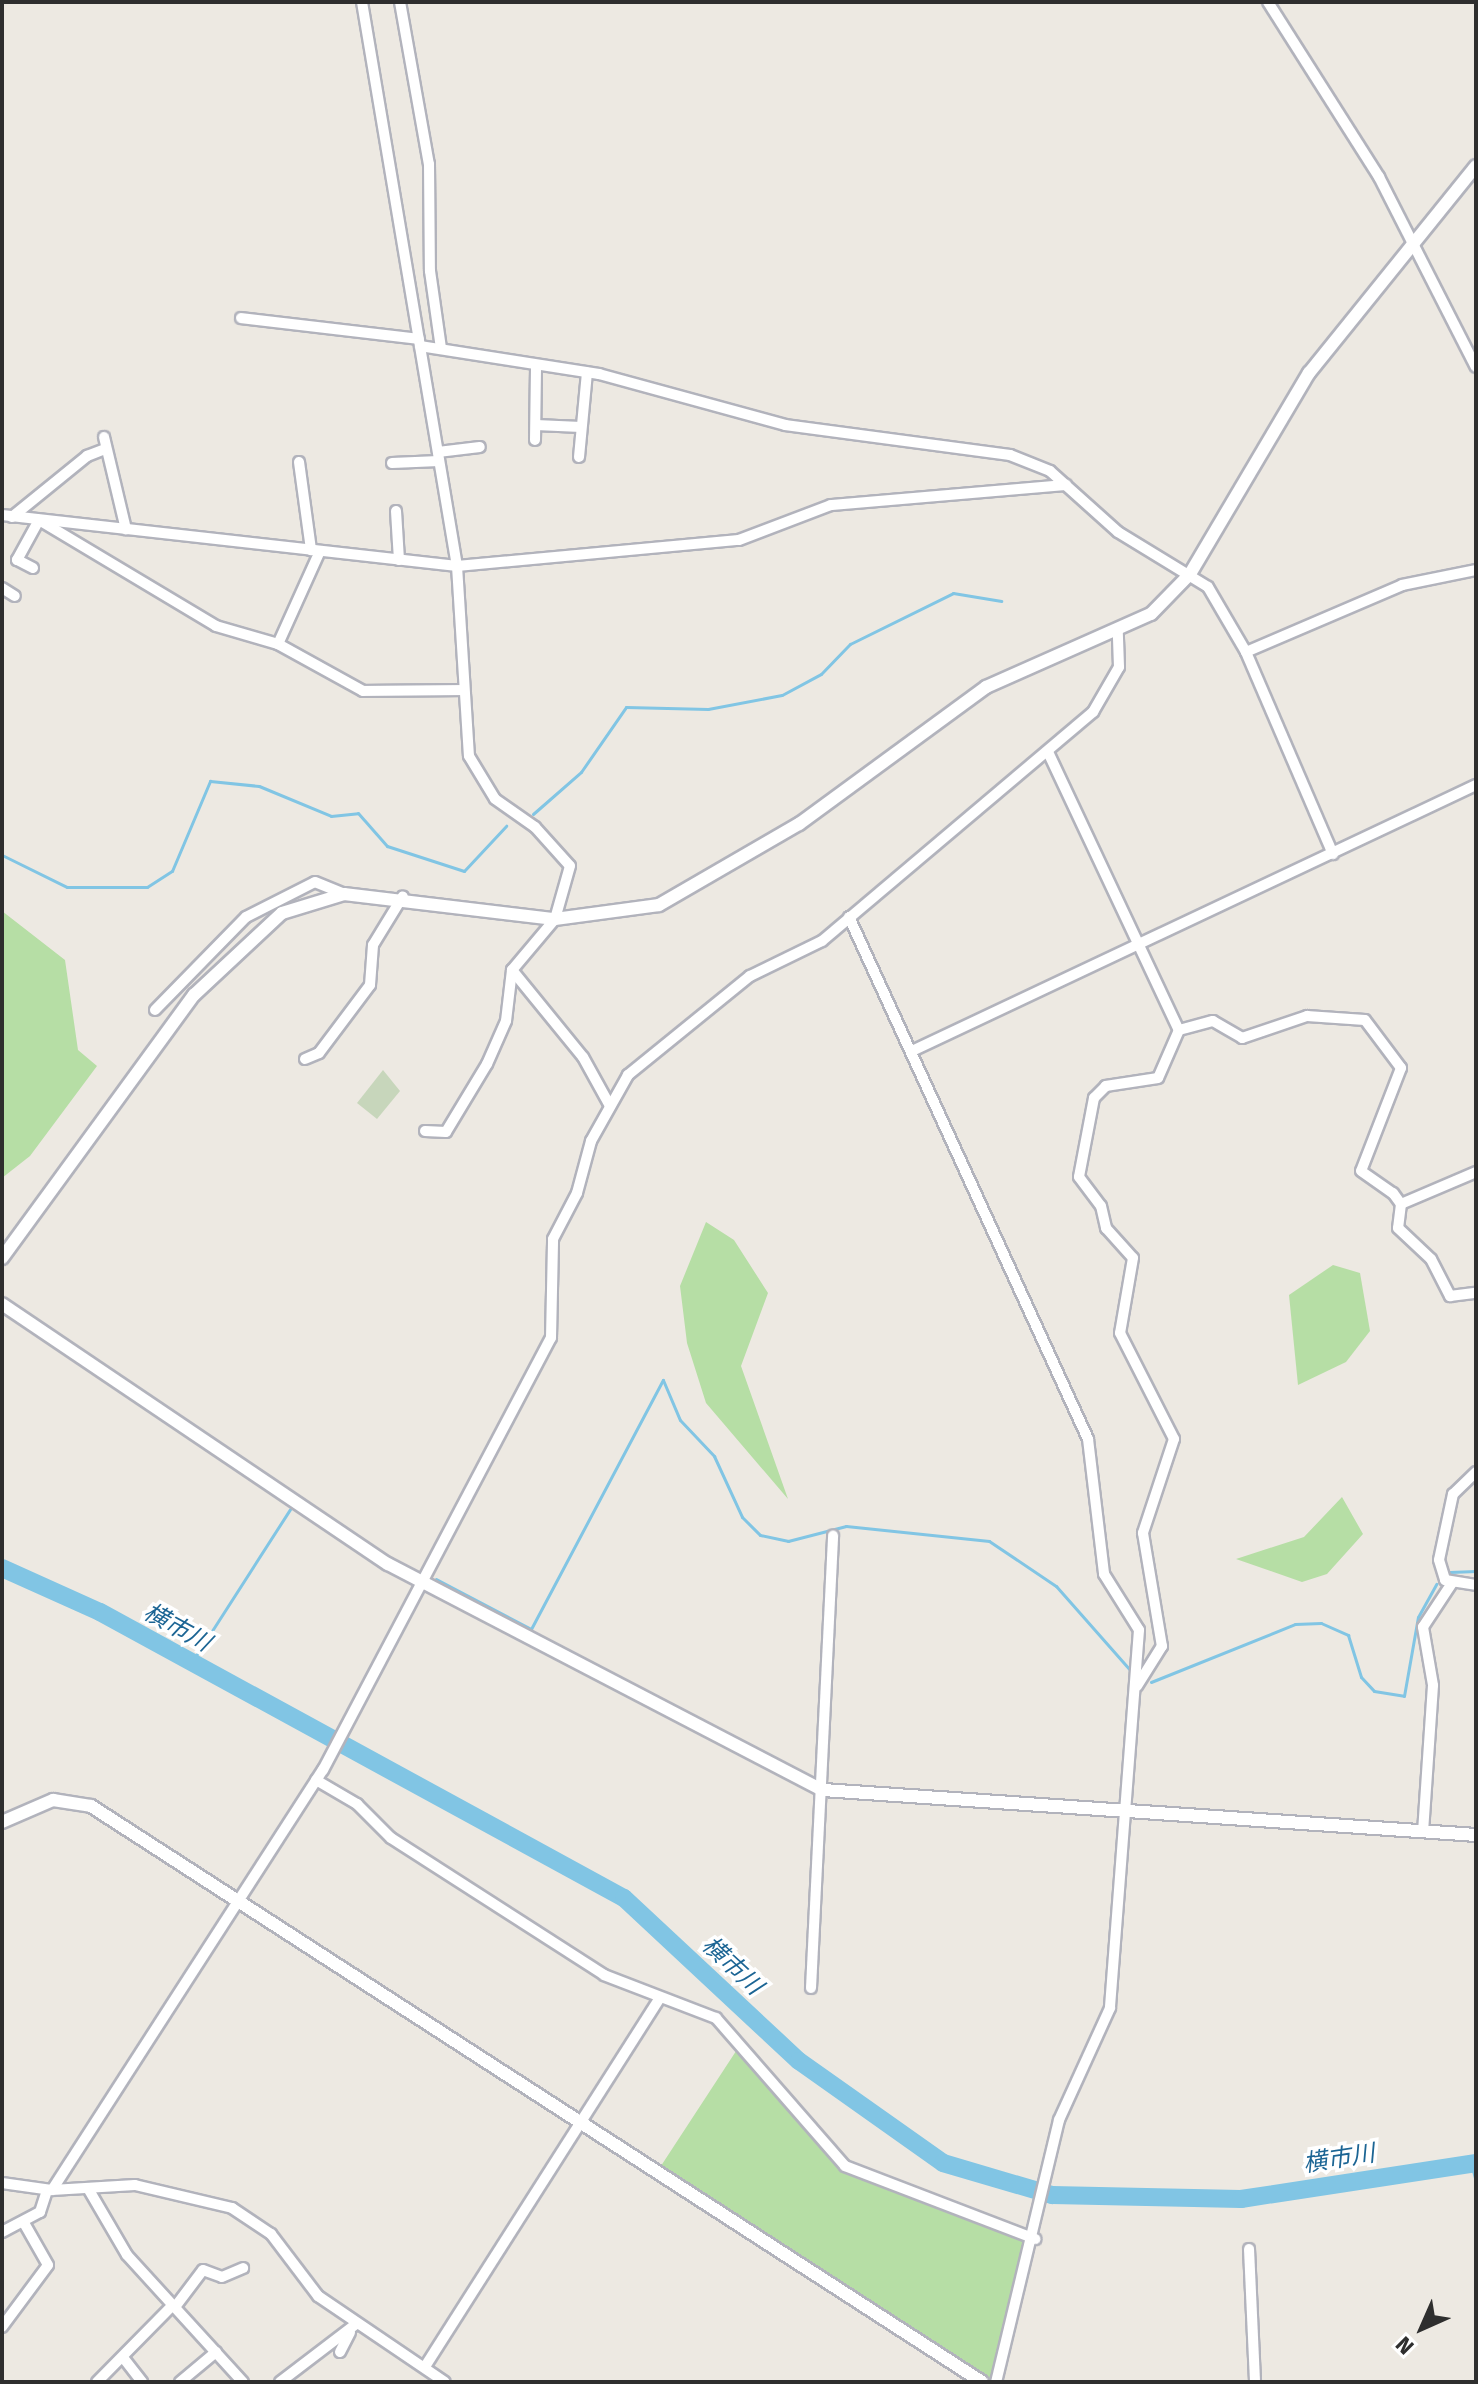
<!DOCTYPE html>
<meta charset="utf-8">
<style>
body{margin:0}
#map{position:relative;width:1478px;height:2384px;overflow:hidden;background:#ede9e2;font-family:"Fira Sans","Noto Sans JP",sans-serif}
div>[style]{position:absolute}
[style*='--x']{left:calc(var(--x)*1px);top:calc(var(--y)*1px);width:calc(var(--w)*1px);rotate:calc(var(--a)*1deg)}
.green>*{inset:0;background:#b6dea5}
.cemetery>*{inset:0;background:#c7d6bb}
.stream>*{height:3px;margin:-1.5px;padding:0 1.5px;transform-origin:1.5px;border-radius:1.5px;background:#81c5e4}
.river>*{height:18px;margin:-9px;padding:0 9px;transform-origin:9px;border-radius:9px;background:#81c5e4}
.roads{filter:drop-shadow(2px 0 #b2b3bc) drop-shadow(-2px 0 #b2b3bc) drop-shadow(0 2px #b2b3bc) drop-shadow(0 -2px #b2b3bc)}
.minor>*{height:10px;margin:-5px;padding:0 5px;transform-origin:5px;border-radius:5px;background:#fff}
.tertiary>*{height:12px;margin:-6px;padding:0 6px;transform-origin:6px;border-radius:6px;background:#fff}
span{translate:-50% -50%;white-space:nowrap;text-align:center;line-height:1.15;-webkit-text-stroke:7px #fff;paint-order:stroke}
.water-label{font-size:24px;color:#1c6594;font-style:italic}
.frame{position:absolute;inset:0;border:4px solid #2e2e2e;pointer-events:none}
.north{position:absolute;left:1382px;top:2288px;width:80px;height:80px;-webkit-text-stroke:6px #fff;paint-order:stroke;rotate:225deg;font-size:22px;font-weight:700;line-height:32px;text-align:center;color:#2e2e2e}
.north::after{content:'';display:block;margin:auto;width:28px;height:36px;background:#2e2e2e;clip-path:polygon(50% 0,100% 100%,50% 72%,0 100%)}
</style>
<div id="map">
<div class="green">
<i style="clip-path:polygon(2px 911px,65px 960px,78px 1050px,97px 1066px,30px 1156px,2px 1178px)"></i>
<i style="clip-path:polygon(706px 1222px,734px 1240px,768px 1293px,741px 1366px,788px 1499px,706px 1403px,687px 1343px,680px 1286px)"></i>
<i style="clip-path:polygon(1333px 1265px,1360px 1273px,1370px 1331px,1346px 1362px,1298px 1385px,1289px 1295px)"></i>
<i style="clip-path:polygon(1342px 1497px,1363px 1534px,1327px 1574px,1302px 1582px,1236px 1559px,1304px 1537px)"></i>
<i style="clip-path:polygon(740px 2045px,845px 2166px,1035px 2239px,996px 2382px,982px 2382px,657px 2172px)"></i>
</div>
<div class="cemetery">
<i style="clip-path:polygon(383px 1070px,400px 1091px,377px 1119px,357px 1103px)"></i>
</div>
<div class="stream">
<i style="--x:533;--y:814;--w:64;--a:-41.2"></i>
<i style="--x:581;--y:772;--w:79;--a:-55.3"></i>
<i style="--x:626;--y:707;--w:82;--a:1.4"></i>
<i style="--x:708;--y:709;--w:75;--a:-10.7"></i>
<i style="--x:782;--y:695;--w:44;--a:-28.3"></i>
<i style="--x:821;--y:674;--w:42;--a:-46"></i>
<i style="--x:850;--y:644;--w:115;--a:-26.3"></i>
<i style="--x:953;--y:593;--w:49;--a:9.5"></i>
<i style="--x:2;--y:855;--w:72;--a:26.2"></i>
<i style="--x:67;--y:887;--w:80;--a:0"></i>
<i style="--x:147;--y:887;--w:30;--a:-33"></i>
<i style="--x:172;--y:871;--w:98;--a:-67.1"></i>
<i style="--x:210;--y:781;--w:49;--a:5.8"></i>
<i style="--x:259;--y:786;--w:78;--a:22.6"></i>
<i style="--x:331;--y:816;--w:27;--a:-6"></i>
<i style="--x:358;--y:813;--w:44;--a:48.7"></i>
<i style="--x:387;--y:846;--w:81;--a:18"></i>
<i style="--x:464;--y:871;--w:62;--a:-47"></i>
<i style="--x:1450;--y:1572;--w:26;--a:-2"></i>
<i style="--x:436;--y:1579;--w:107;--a:27.8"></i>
<i style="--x:531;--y:1629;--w:282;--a:-62.1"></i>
<i style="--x:663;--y:1380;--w:43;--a:67"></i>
<i style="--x:680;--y:1420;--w:50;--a:46.6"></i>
<i style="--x:714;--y:1456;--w:67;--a:65.3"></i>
<i style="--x:742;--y:1517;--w:25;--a:45"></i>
<i style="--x:760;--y:1535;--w:29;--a:12"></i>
<i style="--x:788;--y:1541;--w:60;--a:-14.5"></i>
<i style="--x:846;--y:1526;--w:144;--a:6"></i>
<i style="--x:989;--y:1541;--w:81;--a:33.9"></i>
<i style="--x:1056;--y:1586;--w:112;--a:48.6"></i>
<i style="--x:190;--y:1665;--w:185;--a:-57.3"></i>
<i style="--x:1151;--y:1682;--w:155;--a:-21.9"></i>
<i style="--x:1295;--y:1624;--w:26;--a:-2"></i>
<i style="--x:1321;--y:1623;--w:30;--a:24"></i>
<i style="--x:1348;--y:1635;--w:44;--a:72.8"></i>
<i style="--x:1361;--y:1677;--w:19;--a:47"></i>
<i style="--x:1374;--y:1691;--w:30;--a:9"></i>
<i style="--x:1404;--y:1696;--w:80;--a:-80"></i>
<i style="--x:1418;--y:1617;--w:38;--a:-61"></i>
<i style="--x:1471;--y:2163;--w:20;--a:75"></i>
</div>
<div class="river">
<i style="--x:2;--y:1568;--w:107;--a:24.2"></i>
<i style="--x:100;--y:1612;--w:597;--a:28.63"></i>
<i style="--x:624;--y:1898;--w:239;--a:43"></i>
<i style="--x:799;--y:2061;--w:176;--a:35.3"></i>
<i style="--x:943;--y:2163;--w:114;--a:16.4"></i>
<i style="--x:1052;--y:2195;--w:189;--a:1.2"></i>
<i style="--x:1241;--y:2199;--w:238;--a:-8.7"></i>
</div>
<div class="roads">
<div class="minor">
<i style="--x:362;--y:2;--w:572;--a:80.44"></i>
<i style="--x:457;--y:566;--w:190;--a:86.4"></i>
<i style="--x:469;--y:756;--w:50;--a:58.8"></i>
<i style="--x:495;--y:799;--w:49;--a:35"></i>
<i style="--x:535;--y:827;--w:52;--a:48.1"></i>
<i style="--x:570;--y:866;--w:55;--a:105.8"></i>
<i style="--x:555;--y:919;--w:67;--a:130.1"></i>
<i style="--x:512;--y:970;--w:51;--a:96.7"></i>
<i style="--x:506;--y:1021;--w:47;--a:113.8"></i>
<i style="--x:487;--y:1064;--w:79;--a:121.1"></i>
<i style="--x:446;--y:1132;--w:21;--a:-177"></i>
<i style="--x:400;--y:2;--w:165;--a:79.9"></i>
<i style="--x:429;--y:164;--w:107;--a:89.5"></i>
<i style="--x:430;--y:271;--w:78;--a:81.9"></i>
<i style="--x:1268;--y:2;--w:207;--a:57.6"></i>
<i style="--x:1379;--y:177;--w:213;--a:63"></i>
<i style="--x:241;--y:318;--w:179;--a:6.7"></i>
<i style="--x:420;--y:346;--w:181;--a:8.9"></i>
<i style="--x:599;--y:374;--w:193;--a:15.3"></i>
<i style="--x:785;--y:425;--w:227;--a:7.6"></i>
<i style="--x:1010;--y:455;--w:43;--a:21.8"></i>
<i style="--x:1050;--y:471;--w:91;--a:41.9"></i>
<i style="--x:1118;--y:532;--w:105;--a:31.4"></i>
<i style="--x:1208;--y:587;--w:75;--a:59.7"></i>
<i style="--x:1246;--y:652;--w:220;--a:66.7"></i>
<i style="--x:536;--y:425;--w:45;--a:2.5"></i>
<i style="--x:104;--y:437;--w:95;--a:76.6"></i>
<i style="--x:535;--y:440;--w:75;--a:-89.2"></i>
<i style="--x:438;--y:452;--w:42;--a:-6.8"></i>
<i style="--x:579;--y:457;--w:85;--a:-84.6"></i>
<i style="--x:299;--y:462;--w:89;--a:82.2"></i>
<i style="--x:392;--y:463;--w:47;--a:-2.4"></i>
<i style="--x:396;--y:511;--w:49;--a:86.5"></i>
<i style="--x:2;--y:515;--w:458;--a:6.4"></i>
<i style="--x:457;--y:566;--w:283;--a:-5.3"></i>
<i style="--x:739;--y:540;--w:98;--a:-20.8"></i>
<i style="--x:831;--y:505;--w:236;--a:-4.9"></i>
<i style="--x:12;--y:517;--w:97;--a:-39.1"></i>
<i style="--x:87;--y:456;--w:19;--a:-21"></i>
<i style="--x:320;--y:551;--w:102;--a:114.3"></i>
<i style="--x:278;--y:644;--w:97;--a:28.9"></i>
<i style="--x:363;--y:691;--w:99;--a:-0.6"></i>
<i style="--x:33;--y:568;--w:18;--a:-153"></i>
<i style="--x:17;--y:560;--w:46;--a:-61.2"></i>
<i style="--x:39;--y:520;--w:206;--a:30.9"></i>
<i style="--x:216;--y:626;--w:65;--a:16.2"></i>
<i style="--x:2;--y:588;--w:15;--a:32"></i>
<i style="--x:1246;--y:652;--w:170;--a:-23.2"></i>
<i style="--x:1402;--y:585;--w:76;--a:-11.5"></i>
<i style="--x:1048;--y:752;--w:307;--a:64.8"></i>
<i style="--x:1179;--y:1030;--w:52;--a:113.6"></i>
<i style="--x:1158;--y:1078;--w:53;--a:171.3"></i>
<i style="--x:1106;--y:1086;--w:17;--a:135"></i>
<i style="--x:1094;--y:1098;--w:80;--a:100.8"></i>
<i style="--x:1079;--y:1177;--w:36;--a:53"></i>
<i style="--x:1101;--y:1206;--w:23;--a:77"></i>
<i style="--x:1106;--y:1228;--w:40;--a:48"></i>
<i style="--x:1133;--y:1258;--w:76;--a:99.8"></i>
<i style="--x:1120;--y:1333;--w:119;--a:63"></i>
<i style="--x:1174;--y:1439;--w:99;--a:108.3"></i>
<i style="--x:1143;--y:1533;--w:115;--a:80.5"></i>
<i style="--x:1162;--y:1646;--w:47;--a:122"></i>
<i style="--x:849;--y:917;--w:574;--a:65.4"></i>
<i style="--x:1088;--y:1439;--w:136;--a:83.2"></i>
<i style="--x:1104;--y:1574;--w:66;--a:58"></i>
<i style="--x:1139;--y:1630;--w:379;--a:94.4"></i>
<i style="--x:1110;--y:2008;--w:123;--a:114.5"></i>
<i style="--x:1059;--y:2120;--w:269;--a:103.5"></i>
<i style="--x:512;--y:970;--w:112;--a:50.8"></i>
<i style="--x:583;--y:1057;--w:56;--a:61.1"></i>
<i style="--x:155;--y:1010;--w:130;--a:-45.6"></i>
<i style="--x:246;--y:917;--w:77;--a:-26.9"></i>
<i style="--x:315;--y:882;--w:31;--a:22"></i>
<i style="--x:1179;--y:1030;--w:35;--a:-15"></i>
<i style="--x:1213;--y:1021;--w:34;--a:30"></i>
<i style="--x:1242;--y:1038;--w:69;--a:-18.7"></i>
<i style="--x:1307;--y:1016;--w:58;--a:3.9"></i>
<i style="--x:1365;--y:1020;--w:60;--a:53.1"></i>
<i style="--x:1401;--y:1068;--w:110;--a:111.2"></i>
<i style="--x:1361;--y:1171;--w:39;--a:35"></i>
<i style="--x:1393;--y:1193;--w:14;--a:54"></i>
<i style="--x:1401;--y:1204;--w:24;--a:97"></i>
<i style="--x:1398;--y:1228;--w:45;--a:43.2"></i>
<i style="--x:1431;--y:1259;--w:42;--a:62.8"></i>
<i style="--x:1450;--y:1296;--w:26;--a:-7"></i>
<i style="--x:912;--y:1051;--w:624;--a:-25.25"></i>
<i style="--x:305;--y:1059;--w:15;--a:-23"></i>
<i style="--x:319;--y:1053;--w:85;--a:-53.1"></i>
<i style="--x:370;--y:985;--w:40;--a:-85.7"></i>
<i style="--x:373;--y:945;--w:57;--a:-58.5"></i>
<i style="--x:1401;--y:1204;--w:82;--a:-23.1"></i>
<i style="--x:1476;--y:1472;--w:32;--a:136"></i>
<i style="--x:1453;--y:1494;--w:67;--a:102"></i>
<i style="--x:1439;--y:1560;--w:21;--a:73"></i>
<i style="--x:1445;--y:1580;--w:31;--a:9"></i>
<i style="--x:316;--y:1780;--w:48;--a:30.3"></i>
<i style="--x:357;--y:1804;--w:48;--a:45"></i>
<i style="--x:391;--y:1838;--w:253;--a:32.7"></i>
<i style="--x:604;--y:1975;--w:120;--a:21"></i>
<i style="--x:716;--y:2018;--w:196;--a:48.9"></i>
<i style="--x:845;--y:2166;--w:204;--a:21"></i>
<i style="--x:1423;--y:1832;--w:147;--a:-86.1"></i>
<i style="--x:1433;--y:1685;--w:59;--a:-99.8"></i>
<i style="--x:1423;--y:1627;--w:53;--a:-56.6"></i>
<i style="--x:811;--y:1988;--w:453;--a:-87.2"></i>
<i style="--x:2;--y:2183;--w:50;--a:8"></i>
<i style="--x:52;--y:2190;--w:83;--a:-3.4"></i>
<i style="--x:135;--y:2185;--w:100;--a:13.3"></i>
<i style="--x:232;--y:2208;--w:47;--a:33.7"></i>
<i style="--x:271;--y:2234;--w:78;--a:52.8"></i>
<i style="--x:318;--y:2296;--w:153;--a:34.1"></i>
<i style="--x:52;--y:2190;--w:500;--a:-57.2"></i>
<i style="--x:323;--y:1770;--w:488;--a:-62.2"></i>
<i style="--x:551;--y:1338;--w:99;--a:-88.8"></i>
<i style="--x:553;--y:1239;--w:52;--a:-62.4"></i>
<i style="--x:577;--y:1193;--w:54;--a:-74.9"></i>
<i style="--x:591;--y:1141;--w:76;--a:-60.7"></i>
<i style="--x:628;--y:1075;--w:157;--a:-39.1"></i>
<i style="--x:750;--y:976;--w:80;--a:-25.9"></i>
<i style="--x:822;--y:941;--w:355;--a:-40.2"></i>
<i style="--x:1093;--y:712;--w:52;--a:-60"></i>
<i style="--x:1119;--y:667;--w:36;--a:-92"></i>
<i style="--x:89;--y:2190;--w:75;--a:59.7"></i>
<i style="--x:127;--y:2255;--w:172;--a:47.6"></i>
<i style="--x:2;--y:2232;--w:43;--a:-27.8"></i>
<i style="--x:40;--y:2212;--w:23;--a:-72"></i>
<i style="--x:1249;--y:2249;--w:133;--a:87.4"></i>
<i style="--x:175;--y:2307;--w:46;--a:-52.9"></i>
<i style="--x:203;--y:2270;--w:20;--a:20"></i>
<i style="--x:222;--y:2277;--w:23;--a:-23"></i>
<i style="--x:2;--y:2327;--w:77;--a:-53.4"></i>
<i style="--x:48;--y:2265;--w:48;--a:-119.7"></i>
<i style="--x:340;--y:2352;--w:22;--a:-63"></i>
<i style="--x:125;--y:2360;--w:28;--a:52"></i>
<i style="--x:426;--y:2365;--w:434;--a:-57.5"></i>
<i style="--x:97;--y:2382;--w:108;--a:-45.4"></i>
<i style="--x:180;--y:2382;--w:47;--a:-39.8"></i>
<i style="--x:280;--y:2382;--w:96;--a:-37.3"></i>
</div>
<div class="tertiary">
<i style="--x:2;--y:1258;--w:326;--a:-53.9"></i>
<i style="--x:194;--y:995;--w:120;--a:-43"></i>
<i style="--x:282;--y:913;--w:65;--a:-17"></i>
<i style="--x:344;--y:894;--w:212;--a:6.8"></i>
<i style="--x:555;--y:919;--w:105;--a:-7.7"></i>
<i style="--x:659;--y:905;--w:162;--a:-30.1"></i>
<i style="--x:799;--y:824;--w:232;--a:-36.2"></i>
<i style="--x:986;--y:687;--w:180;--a:-23.9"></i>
<i style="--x:1151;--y:614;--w:56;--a:-45.7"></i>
<i style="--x:1190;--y:574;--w:234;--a:-59.4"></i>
<i style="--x:1309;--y:373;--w:266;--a:-51.1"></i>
<i style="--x:2;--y:1304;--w:465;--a:34"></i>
<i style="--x:388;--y:1564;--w:490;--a:27.5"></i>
<i style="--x:823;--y:1790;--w:655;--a:3.94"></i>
<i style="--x:2;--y:1822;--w:56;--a:-23.3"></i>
<i style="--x:53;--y:1800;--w:38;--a:9"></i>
<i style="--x:91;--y:1806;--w:1061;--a:32.88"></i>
</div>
</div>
<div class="water-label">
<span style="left:177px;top:1628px;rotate:29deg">横市川</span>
<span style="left:732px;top:1966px;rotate:43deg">横市川</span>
<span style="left:1339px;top:2159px;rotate:-9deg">横市川</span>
</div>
<div class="frame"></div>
<div class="north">N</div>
</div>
